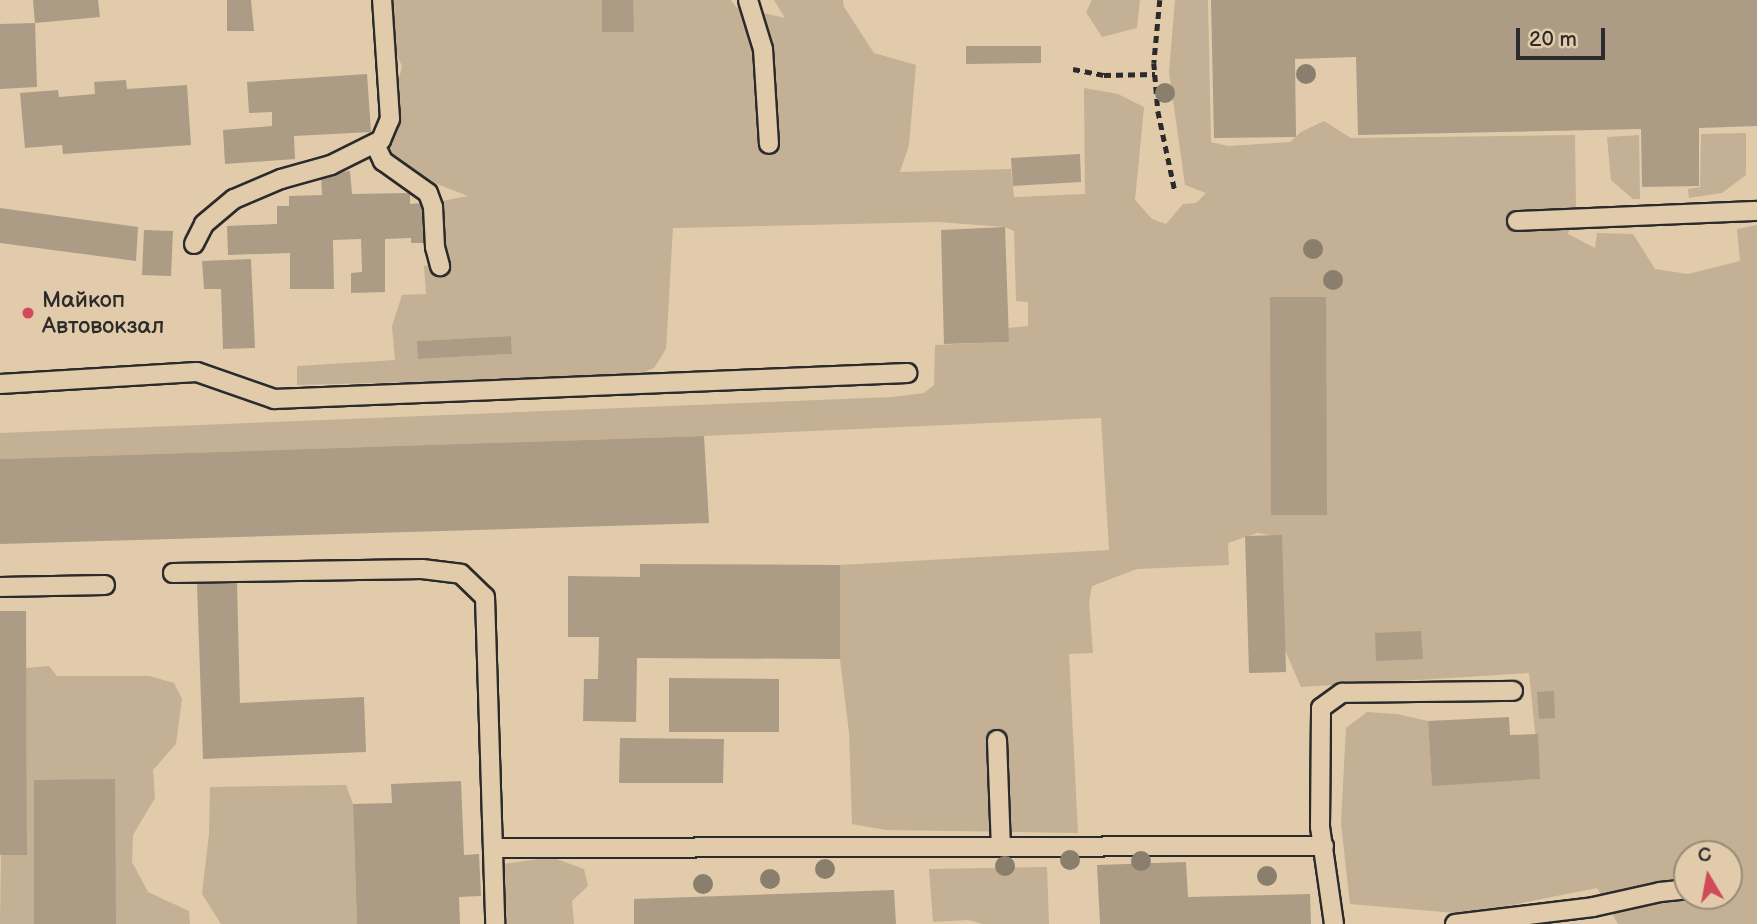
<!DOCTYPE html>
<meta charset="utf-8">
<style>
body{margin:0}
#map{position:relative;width:1757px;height:924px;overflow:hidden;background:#e1cbaa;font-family:"Balsamiq Sans",sans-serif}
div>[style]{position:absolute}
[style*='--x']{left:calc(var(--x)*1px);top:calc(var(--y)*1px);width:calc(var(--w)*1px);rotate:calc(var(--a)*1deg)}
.green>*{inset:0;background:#c3b095}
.building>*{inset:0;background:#ac9c85}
.path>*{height:4.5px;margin-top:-2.25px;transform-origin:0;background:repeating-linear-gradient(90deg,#2b2b2b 0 7px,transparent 0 12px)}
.roads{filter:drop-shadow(2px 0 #2b2b2b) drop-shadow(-2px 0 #2b2b2b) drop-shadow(0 2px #2b2b2b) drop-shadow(0 -2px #2b2b2b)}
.lane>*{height:18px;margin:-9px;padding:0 9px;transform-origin:9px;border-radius:9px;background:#e1cbaa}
.trees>*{width:20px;height:20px;margin:-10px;border-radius:50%;background:#8a7e6d}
.dots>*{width:19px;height:19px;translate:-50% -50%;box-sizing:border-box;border:4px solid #e1cbaa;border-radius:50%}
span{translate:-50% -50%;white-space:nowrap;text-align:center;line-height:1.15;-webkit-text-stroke:5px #e1cbaa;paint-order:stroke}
.poi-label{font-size:23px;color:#2b2b2b}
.left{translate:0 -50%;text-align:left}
.north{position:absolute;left:1673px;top:840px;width:70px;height:70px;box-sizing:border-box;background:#e1cbaa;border:2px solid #988b77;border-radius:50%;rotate:350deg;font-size:19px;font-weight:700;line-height:28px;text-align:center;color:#2b2b2b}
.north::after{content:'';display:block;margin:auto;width:24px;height:32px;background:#d1495b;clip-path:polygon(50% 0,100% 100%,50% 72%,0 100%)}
.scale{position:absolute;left:1516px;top:28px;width:89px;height:32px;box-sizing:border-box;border:4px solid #2b2b2b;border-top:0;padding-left:9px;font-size:21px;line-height:24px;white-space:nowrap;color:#2b2b2b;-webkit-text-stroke:5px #e1cbaa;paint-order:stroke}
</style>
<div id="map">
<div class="green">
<i style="clip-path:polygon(evenodd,391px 0,731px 0,736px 7px,785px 18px,774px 0,843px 0,844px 7px,874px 53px,916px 65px,909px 145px,900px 172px,1011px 169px,1014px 197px,1085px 194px,1084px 88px,1118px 94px,1144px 107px,1135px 200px,1152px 219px,1166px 224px,1183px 204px,1196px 203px,1206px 193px,1185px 185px,1169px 72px,1175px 0,1208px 0,1211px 142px,1228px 146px,1290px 142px,1301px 132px,1324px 121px,1351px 138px,1575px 135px,1576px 206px,1568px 234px,1595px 248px,1597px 233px,1633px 234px,1655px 269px,1688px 274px,1740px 261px,1737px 229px,1757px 225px,1757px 924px,1618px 924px,1597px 888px,1467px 914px,1350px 904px,1341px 823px,1346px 728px,1367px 712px,1397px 714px,1428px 721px,1432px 785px,1540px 779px,1529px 673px,1301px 687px,1284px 648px,1280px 537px,1257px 533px,1228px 543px,1229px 565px,1137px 569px,1092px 586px,1089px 602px,1093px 653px,1069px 654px,1078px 833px,886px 830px,852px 824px,849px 733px,840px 659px,840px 565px,1109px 550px,1101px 418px,704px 436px,0 459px,0 433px,892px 397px,924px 393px,934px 385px,935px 345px,1008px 342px,1008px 328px,1028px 326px,1028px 302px,1016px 301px,1014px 231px,1005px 227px,938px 222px,673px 228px,666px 349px,654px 368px,639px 374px,613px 377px,297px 385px,297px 366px,395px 360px,392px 326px,402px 295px,426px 294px,424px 266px,431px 265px,427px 204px,468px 196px,429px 181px,390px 159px,383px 148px,402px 66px,389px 40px,391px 0,511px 336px,512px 354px,418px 359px,418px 341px,511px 336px,391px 0,1687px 854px,1729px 854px,1729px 896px,1687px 896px,1687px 854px)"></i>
<i style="clip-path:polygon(1092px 0,1140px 0,1137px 28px,1102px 37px,1086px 12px)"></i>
<i style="clip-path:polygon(1746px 133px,1746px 175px,1722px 193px,1689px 198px,1688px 189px,1700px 187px,1701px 134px)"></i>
<i style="clip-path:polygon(1639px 135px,1640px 199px,1633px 199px,1611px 180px,1607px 137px)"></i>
<i style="clip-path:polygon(49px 666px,57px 676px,149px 676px,174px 683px,182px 699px,176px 744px,153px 770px,155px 798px,133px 835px,132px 862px,148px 892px,189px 911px,190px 924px,0 924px,1px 855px,27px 855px,26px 668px)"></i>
<i style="clip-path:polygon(346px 785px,353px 804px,357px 924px,221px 924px,202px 894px,209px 834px,210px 787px)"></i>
<i style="clip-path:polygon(551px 857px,584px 869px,588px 886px,572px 901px,574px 924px,506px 924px,504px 864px)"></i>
<i style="clip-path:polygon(1047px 867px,1049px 924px,983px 924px,968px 920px,933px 922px,929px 869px)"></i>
</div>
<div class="building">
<i style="clip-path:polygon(33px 0,98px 0,100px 17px,35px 23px)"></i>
<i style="clip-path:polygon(227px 0,251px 0,254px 31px,227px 31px)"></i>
<i style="clip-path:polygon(602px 0,633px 0,634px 32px,602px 32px)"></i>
<i style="clip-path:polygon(1211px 0,1757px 0,1757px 126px,1699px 128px,1699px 186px,1642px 187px,1641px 129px,1358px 135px,1356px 57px,1295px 59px,1296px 137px,1214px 138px)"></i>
<i style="clip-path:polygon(35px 23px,37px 87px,0 89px,0 24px)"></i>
<i style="clip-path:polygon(966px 46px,1041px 46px,1041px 63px,966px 64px)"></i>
<i style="clip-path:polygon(367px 74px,371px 132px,294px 136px,295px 159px,225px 164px,223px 130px,272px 126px,272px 112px,249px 113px,247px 82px)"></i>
<i style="clip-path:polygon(126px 80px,127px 89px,187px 85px,191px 145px,63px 154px,62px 145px,25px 148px,20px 93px,58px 90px,59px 97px,95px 94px,94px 82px)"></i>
<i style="clip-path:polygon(1080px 154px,1081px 182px,1013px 186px,1011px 158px)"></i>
<i style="clip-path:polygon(350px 171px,352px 194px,410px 193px,410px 204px,424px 203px,424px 243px,411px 243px,411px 238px,385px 239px,385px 292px,351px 293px,351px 273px,362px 272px,361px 239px,333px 240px,334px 289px,290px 289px,290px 253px,228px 255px,227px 226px,277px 224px,277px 206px,289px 206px,289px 196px,322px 195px,321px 174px)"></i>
<i style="clip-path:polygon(0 208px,138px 227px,136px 261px,0 243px)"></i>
<i style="clip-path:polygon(1005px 227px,1009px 342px,944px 344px,941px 230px)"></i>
<i style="clip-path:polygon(144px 230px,173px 231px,171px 276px,142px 275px)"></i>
<i style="clip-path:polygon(251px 259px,255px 348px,223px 349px,221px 289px,204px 289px,202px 261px)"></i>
<i style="clip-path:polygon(1270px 297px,1326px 297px,1327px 515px,1271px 515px)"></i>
<i style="clip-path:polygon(511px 336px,512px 354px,418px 359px,417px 341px)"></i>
<i style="clip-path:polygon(704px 436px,709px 523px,0 544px,0 459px)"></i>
<i style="clip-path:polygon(1282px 535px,1286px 672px,1249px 673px,1245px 536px)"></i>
<i style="clip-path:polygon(640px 564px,840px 565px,840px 659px,637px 658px,636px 722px,583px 721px,584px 679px,598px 679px,599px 637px,568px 637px,568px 576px,640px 577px)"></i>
<i style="clip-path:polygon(237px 583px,240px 703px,364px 697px,366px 752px,203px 759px,197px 584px)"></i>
<i style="clip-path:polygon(0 611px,26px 611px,27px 855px,0 855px)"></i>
<i style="clip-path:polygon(1421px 631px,1423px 659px,1376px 661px,1375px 633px)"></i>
<i style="clip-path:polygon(669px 678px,779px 679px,779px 732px,669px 732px)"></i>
<i style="clip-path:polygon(1554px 691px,1555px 718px,1539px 719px,1537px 692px)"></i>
<i style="clip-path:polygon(1509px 717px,1510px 735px,1538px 734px,1540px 779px,1432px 786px,1428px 721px)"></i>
<i style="clip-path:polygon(620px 738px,724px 739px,723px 783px,619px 783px)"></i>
<i style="clip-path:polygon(115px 779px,116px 924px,34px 924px,34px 780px)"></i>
<i style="clip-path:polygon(461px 781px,464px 855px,479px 854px,481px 896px,459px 897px,460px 924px,357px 924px,353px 804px,392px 803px,391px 784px)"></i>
<i style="clip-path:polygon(1186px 862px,1188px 897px,1310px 894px,1311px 924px,1100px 924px,1097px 865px)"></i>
<i style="clip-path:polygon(894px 890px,896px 924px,634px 924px,634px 899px)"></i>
</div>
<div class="path">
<i style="--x:1160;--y:0;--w:63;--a:95.4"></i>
<i style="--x:1154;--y:63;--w:48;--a:85.2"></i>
<i style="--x:1158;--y:111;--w:82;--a:78"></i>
<i style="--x:1073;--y:69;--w:32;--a:11"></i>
<i style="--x:1104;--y:75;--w:51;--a:-1.1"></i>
</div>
<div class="roads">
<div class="lane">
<i style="--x:748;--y:0;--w:51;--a:73"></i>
<i style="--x:763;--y:49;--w:95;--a:86.4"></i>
<i style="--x:375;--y:144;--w:19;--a:65"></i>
<i style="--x:383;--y:161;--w:55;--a:35.4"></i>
<i style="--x:428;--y:193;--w:15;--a:70"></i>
<i style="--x:433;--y:207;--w:40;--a:87.1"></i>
<i style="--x:435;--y:247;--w:20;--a:75"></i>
<i style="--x:1517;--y:221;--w:240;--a:-2.4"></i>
<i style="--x:194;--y:244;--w:22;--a:-63"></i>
<i style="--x:204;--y:224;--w:39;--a:-40"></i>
<i style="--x:234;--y:199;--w:51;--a:-23.1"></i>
<i style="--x:281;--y:179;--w:52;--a:-15.6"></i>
<i style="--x:331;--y:165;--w:56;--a:-26.6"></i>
<i style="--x:381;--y:140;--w:23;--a:-67"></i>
<i style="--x:390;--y:119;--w:119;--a:-93.8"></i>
<i style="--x:0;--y:384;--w:197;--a:-3.5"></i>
<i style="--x:197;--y:372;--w:82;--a:19.3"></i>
<i style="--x:274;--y:399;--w:634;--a:-2.35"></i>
<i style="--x:173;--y:573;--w:249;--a:-0.9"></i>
<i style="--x:422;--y:569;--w:39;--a:7"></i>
<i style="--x:461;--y:574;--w:33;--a:44"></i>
<i style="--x:485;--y:597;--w:327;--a:88.2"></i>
<i style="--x:0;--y:587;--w:105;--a:-1.1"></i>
<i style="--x:997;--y:740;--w:107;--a:87.9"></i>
<i style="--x:493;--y:848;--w:831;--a:-0.14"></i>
<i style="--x:1334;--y:924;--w:98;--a:-98.2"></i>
<i style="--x:1320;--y:827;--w:119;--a:-89.5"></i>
<i style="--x:1321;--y:708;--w:26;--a:-36"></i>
<i style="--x:1342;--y:693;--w:171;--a:-0.7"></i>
<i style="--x:1455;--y:924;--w:139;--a:-7"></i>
<i style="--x:1593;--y:907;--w:69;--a:-12.6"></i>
<i style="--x:1660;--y:892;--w:27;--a:-6"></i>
</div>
</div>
<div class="trees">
<i style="left:1306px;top:74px"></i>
<i style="left:1165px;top:93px"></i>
<i style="left:1313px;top:249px"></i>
<i style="left:1333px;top:280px"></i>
<i style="left:1070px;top:860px"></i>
<i style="left:1141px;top:861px"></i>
<i style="left:1005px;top:866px"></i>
<i style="left:825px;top:869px"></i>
<i style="left:1267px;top:876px"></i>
<i style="left:770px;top:879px"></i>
<i style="left:703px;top:884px"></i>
</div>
<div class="dots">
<i style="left:28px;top:313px;background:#d1495b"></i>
</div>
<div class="poi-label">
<span class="left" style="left:42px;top:313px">Майкоп<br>Автовокзал</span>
</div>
<div class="north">С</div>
<div class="scale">20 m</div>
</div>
